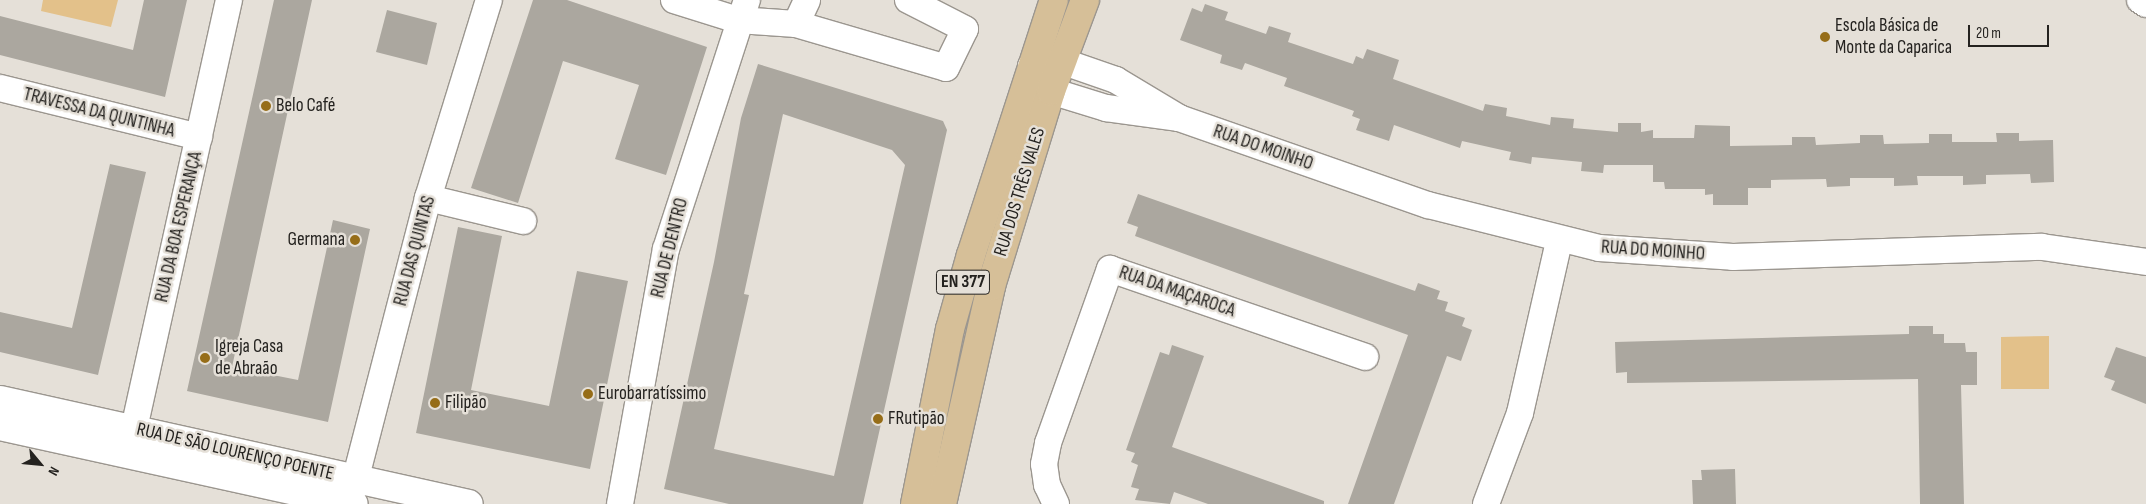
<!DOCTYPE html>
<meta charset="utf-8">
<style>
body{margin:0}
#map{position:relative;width:2146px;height:504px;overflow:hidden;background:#e5e0d8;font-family:"Sofia Sans Condensed",sans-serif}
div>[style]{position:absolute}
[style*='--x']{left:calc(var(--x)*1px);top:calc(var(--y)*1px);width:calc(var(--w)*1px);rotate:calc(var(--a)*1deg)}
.green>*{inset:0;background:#e3c18a}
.building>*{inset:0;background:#aba79f}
.roads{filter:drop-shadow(1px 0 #9b968f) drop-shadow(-1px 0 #9b968f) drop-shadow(0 1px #9b968f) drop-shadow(0 -1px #9b968f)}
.street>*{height:26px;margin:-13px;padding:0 13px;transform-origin:13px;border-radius:13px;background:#fff}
.secondary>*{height:28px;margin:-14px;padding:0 14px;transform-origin:14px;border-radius:14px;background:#fff}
.primary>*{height:28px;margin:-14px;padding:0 14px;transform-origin:14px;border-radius:14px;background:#d6bf98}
.dots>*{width:14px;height:14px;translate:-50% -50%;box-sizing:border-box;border:2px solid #e5e0d8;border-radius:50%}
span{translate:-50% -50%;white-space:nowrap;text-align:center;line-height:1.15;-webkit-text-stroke:5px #e5e0d8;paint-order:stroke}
.shield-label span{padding:1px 4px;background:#e5e0d8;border:1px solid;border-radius:4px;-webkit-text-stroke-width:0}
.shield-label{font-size:18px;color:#24221f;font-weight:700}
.poi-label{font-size:19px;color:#24221f}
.left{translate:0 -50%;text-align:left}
.right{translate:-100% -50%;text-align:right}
.street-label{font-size:19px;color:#24221f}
.north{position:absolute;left:15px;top:439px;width:50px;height:50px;-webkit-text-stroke:4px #e5e0d8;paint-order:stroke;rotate:118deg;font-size:14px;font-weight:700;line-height:20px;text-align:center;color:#24221f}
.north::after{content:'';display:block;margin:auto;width:18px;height:22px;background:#24221f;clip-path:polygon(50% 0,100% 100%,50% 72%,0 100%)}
.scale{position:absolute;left:1968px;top:25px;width:81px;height:22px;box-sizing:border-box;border:2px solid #24221f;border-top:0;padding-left:6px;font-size:15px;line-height:18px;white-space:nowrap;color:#24221f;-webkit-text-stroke:4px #e5e0d8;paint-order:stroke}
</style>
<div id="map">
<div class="green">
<i style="clip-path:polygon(43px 0,118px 0,111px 27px,41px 11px)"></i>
<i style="clip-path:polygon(2049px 336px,2049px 389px,2001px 389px,2001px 337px)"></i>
</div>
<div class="building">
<i style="clip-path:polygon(144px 0,187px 0,165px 97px,0 55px,0 16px,133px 50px)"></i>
<i style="clip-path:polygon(274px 0,312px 0,232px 367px,298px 380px,333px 220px,370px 229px,328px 422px,187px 391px)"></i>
<i style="clip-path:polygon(533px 0,567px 0,707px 47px,666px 175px,615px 159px,639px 85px,563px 61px,518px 203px,471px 188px)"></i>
<i style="clip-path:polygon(1205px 4px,1228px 12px,1225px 20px,1266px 34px,1269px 26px,1291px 33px,1288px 42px,1353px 64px,1356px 56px,1363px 59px,1367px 49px,1399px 60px,1393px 79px,1483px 111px,1485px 104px,1507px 108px,1506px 116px,1550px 125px,1551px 117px,1574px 119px,1573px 128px,1618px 132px,1618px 123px,1641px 123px,1641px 132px,1653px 130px,1653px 138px,1694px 138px,1695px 125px,1730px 126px,1730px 146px,1792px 145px,1792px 137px,1815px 137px,1816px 145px,1860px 143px,1860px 135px,1883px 135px,1884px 144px,1929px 143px,1929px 134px,1952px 134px,1952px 142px,1997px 142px,1996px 133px,2019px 133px,2019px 141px,2053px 140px,2054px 182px,2031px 183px,2030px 174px,1986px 175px,1986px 184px,1963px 185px,1963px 176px,1917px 176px,1918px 185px,1894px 186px,1894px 178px,1850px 178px,1850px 186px,1827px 187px,1826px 179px,1771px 180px,1771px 188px,1748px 188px,1748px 205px,1713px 205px,1713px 194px,1705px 195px,1705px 189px,1665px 189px,1664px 182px,1653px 182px,1653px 165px,1604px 165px,1603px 173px,1581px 171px,1582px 162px,1532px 157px,1531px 164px,1509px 160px,1511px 152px,1462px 141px,1460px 148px,1394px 125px,1389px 141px,1356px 130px,1360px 119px,1352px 116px,1354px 111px,1284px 86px,1287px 78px,1245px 63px,1242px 70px,1220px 63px,1222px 55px,1180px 40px,1192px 8px,1202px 12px)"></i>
<i style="clip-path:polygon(387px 10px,437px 23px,427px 65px,376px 52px)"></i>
<i style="clip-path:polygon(evenodd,758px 64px,943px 121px,947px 130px,863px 504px,729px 504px,664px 489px,714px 262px,741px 118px,758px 64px,783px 114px,892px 150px,905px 165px,834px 476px,714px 449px,749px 295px,744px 294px,783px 114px)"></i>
<i style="clip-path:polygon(110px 164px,146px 172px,98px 375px,0 352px,0 312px,72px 328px)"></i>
<i style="clip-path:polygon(1138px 194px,1415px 291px,1418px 283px,1440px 291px,1437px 299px,1448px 302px,1445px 311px,1465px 318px,1462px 326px,1472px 330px,1461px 361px,1447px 356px,1394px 504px,1348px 504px,1408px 335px,1135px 236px,1138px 227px,1127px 223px)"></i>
<i style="clip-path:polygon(458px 227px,502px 236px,471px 390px,549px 406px,577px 271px,628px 281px,590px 469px,416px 433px)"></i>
<i style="clip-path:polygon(1909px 326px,1933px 326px,1933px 334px,1944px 334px,1944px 343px,1965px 343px,1966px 352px,1977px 352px,1977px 385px,1961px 385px,1964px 504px,1920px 504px,1918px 379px,1627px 383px,1627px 372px,1616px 373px,1615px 342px,1909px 334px)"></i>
<i style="clip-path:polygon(1172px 345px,1204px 356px,1172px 447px,1324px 501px,1324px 504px,1208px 504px,1174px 492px,1170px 504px,1135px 500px,1139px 489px,1131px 487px,1138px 465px,1131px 462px,1135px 453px,1126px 450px,1160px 352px,1169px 355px)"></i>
<i style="clip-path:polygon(2116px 347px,2146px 357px,2146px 404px,2111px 390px,2115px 381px,2104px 377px)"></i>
<i style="clip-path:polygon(1735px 469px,1736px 504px,1693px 504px,1692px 480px,1702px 480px,1701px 470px)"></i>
</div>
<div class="roads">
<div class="street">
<i style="--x:674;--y:0;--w:67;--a:17.4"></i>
<i style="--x:738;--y:20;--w:58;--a:3.9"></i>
<i style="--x:796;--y:24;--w:156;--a:16.3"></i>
<i style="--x:946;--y:68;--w:43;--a:-64"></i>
<i style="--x:965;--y:29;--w:64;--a:-153"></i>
<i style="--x:2140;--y:0;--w:7;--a:34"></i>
<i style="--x:796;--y:24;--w:26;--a:-65"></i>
<i style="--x:0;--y:88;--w:205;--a:13.8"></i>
<i style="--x:1179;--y:118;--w:74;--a:-148.9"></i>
<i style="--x:1116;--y:80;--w:58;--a:-160.9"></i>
<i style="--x:1061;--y:61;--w:30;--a:171"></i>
<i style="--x:1031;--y:66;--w:32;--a:51"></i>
<i style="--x:1051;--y:91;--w:58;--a:17.2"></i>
<i style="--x:1106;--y:108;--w:74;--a:7.8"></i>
<i style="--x:1179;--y:118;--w:264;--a:19.3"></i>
<i style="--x:1428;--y:205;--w:176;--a:14.1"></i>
<i style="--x:1599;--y:248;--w:134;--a:3.8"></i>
<i style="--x:1733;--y:257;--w:309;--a:-1.9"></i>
<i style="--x:2042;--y:247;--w:105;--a:8.2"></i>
<i style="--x:428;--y:198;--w:98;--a:13.6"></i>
<i style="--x:129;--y:451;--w:462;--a:-77.5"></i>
<i style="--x:350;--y:500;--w:312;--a:-75.5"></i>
<i style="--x:428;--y:198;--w:207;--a:-72.9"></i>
<i style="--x:620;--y:504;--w:259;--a:-79.8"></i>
<i style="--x:666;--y:249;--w:262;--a:-72"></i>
<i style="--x:1056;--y:504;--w:21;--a:-115"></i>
<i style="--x:1047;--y:485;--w:21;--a:-98"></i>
<i style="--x:1044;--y:464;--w:21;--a:-79"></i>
<i style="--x:1048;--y:443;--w:185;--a:-70.4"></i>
<i style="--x:1110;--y:269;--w:270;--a:19"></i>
<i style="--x:1486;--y:504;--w:97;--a:-69.5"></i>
<i style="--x:1520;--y:413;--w:176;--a:-77.2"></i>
</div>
<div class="secondary">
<i style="--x:0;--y:400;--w:480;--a:12.5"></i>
<i style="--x:0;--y:426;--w:362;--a:12.4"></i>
</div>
<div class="primary">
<i style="--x:915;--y:504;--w:178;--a:-78.7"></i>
<i style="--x:950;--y:329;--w:77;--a:-74.2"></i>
<i style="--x:971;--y:255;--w:268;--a:-72"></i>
<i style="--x:942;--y:504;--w:223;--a:-77.3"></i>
<i style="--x:991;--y:286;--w:204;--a:-72.9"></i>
<i style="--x:1051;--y:91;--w:97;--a:-69.5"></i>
</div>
</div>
<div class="dots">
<i style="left:1825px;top:37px;background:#966d18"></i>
<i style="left:266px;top:106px;background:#966d18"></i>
<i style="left:355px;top:240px;background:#966d18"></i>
<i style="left:205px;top:358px;background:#966d18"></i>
<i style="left:588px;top:394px;background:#966d18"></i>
<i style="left:435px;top:403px;background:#966d18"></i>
<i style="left:878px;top:419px;background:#966d18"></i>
</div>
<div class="shield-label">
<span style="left:963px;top:282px">EN 377</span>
</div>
<div class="poi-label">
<span class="left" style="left:1835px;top:37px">Escola Básica de<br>Monte da Caparica</span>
<span class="left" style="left:276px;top:106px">Belo Café</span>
<span class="right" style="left:345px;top:240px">Germana</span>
<span class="left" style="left:215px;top:358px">Igreja Casa<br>de Abraão</span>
<span class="left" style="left:598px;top:394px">Eurobarratíssimo</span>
<span class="left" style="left:445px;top:403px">Filipão</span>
<span class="left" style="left:888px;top:419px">FRutipão</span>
</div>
<div class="street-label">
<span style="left:99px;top:113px;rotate:14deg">TRAVESSA DA QUNTINHA</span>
<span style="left:1263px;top:148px;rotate:19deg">RUA DO MOINHO</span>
<span style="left:1020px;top:192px;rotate:-73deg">RUA DOS TRÊS VALES</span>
<span style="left:179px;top:227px;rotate:-77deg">RUA DA BOA ESPERANÇA</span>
<span style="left:670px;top:248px;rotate:-76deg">RUA DE DENTRO</span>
<span style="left:415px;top:251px;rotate:-75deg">RUA DAS QUINTAS</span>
<span style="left:1653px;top:251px;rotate:4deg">RUA DO MOINHO</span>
<span style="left:1177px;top:292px;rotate:19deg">RUA DA MAÇAROCA</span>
<span style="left:235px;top:452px;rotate:13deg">RUA DE SÃO LOURENÇO POENTE</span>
</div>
<div class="north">N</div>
<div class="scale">20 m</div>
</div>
